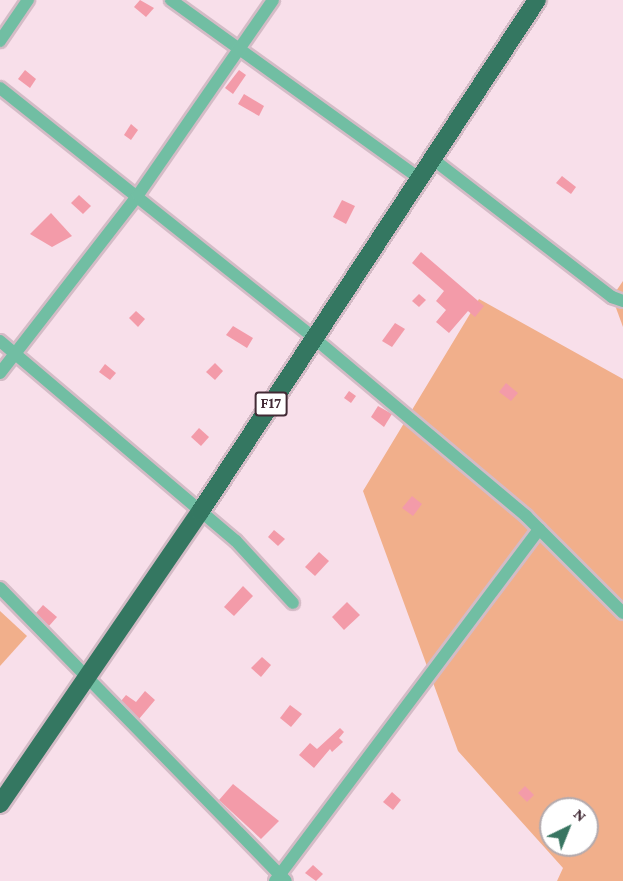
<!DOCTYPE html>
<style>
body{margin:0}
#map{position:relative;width:623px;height:881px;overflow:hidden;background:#f8dfea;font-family:"Crimson Pro",serif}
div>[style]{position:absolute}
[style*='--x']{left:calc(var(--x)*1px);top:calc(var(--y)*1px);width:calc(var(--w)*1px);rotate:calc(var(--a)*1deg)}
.green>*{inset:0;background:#f1af8b}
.building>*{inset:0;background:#f39ba9}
.roads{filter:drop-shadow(2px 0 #d4bbc6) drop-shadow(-2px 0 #d4bbc6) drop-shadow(0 2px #d4bbc6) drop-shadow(0 -2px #d4bbc6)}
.street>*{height:12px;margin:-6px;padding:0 6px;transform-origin:6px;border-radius:6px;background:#71bea3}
.highway>*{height:18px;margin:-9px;padding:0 9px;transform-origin:9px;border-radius:9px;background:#347761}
span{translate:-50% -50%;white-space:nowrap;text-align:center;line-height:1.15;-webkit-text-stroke:6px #fff;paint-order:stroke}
.shield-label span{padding:2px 4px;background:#fff;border:2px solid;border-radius:4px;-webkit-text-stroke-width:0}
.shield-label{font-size:15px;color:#422a35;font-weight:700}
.north{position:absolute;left:539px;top:797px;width:60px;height:60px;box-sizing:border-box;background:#fff;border:2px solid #b3aaae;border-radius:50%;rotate:43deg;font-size:16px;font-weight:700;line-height:24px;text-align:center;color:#422a35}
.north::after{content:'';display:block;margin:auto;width:21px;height:27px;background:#387561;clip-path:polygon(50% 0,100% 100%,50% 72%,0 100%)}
</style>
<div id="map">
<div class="green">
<i style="clip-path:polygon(623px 281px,623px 327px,612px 297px)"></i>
<i style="clip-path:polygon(evenodd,479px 299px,623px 379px,623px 881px,557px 881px,563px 868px,458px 751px,363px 491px,479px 299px,551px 809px,587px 809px,587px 845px,551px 845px,551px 809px)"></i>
<i style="clip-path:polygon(0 611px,27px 636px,0 666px)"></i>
</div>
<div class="building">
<i style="clip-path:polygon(140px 0,154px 8px,146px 17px,134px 7px)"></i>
<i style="clip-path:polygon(25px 70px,36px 79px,30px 88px,18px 79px)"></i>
<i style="clip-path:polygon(239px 70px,246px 75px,233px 94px,225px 88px)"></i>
<i style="clip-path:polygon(244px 94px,264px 106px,259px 116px,238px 104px)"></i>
<i style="clip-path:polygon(131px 124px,138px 130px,131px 140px,124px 135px)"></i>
<i style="clip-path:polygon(562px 176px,576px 187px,571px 194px,556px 183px)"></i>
<i style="clip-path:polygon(79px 195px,91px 206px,83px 214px,71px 203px)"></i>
<i style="clip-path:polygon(342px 200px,355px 206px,346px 224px,333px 217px)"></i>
<i style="clip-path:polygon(51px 213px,72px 236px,52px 247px,30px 234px)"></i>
<i style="clip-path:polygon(421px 252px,484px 306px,475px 317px,468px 311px,449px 333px,436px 322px,446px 310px,436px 301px,444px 291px,412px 263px)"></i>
<i style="clip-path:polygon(419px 294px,426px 300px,419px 307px,412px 301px)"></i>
<i style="clip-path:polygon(136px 311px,145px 319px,138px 327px,129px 318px)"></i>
<i style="clip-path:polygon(395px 323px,405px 329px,392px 347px,382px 341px)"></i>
<i style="clip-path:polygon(233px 326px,253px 338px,247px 348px,226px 335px)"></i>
<i style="clip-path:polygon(215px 363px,223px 371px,215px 380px,206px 372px)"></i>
<i style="clip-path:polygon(105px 364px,116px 373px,110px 380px,99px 372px)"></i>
<i style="clip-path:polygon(506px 383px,518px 393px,511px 401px,499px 392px)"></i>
<i style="clip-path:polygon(349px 391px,356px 396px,351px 403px,344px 398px)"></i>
<i style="clip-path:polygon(378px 406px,392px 414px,384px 427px,371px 417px)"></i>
<i style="clip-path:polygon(199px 428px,209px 437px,201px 446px,191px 437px)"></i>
<i style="clip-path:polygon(412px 496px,422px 504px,413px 516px,402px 508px)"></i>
<i style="clip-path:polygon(274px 530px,285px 539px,278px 546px,268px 537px)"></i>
<i style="clip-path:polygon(319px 552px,329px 561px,315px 576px,305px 567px)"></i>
<i style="clip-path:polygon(243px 586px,253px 596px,234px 616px,224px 607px)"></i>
<i style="clip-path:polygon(347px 602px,360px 615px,344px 630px,332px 617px)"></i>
<i style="clip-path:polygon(43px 605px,57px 617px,49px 626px,36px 613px)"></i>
<i style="clip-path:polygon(262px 657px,271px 665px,261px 677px,251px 668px)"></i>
<i style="clip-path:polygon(145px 691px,155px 700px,139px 719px,121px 701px,126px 695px,136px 702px)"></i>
<i style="clip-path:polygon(290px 705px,302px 714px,291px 727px,280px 718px)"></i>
<i style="clip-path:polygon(340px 728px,344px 732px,339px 738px,343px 742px,332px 752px,330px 749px,314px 768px,299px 755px,310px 743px,317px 749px)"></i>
<i style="clip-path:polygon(233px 784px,279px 821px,261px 839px,219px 800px)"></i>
<i style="clip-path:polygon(525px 786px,534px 795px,527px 802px,518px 793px)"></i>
<i style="clip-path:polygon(392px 792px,401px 800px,393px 810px,383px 802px)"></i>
<i style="clip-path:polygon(313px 865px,323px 874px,316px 881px,305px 873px)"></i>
</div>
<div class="roads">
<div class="street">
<i style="--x:171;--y:0;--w:305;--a:35.7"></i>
<i style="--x:0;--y:41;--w:50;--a:-55.7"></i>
<i style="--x:0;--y:88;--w:401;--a:38.5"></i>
<i style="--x:314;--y:338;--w:277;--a:40"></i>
<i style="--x:526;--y:516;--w:137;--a:45"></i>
<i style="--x:430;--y:157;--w:230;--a:37.6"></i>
<i style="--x:612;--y:297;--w:12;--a:20"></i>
<i style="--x:0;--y:341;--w:309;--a:40.3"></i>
<i style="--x:236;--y:541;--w:84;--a:47.4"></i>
<i style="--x:0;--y:373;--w:225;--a:-52.2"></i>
<i style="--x:138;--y:195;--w:237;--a:-55.3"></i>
<i style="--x:0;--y:588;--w:409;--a:45.7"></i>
<i style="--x:275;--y:881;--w:440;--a:-53.1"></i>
</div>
<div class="highway">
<i style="--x:0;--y:804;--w:354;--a:-55.6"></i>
<i style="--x:200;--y:512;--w:613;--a:-56.65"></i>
</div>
</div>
<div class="shield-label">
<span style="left:271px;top:404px">F17</span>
</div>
<div class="north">N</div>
</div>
